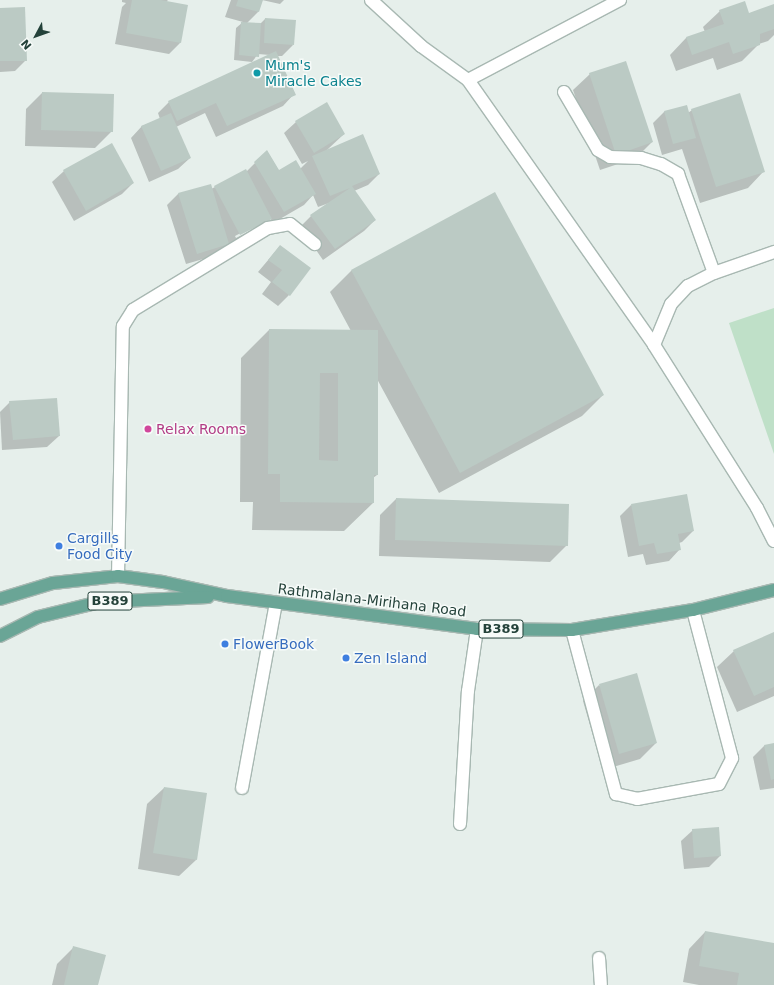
<!DOCTYPE html>
<style>
body{margin:0}
#map{position:relative;width:774px;height:985px;overflow:hidden;background:#e6efeb;font-family:"DejaVu Sans",sans-serif}
div>[style]{position:absolute}
[style*='--x']{left:calc(var(--x)*1px);top:calc(var(--y)*1px);width:calc(var(--w)*1px);rotate:calc(var(--a)*1deg)}
.green>*{inset:0;background:#bfe0c8}
.shadow>*{inset:0;background:#0003}
.building>*{inset:0;background:#bbcac4}
.roads{filter:drop-shadow(1px 0 #a8b8b2) drop-shadow(-1px 0 #a8b8b2) drop-shadow(0 1px #a8b8b2) drop-shadow(0 -1px #a8b8b2)}
.lane>*{height:12px;margin:-6px;padding:0 6px;transform-origin:6px;border-radius:6px;background:#fff}
.street>*{height:12px;margin:-6px;padding:0 6px;transform-origin:6px;border-radius:6px;background:#fff}
.primary>*{height:12px;margin:-6px;padding:0 6px;transform-origin:6px;border-radius:6px;background:#6aa596}
.dots>*{width:11px;height:11px;translate:-50% -50%;box-sizing:border-box;border:2px solid #f7fbf9;border-radius:50%}
span{translate:-50% -50%;white-space:nowrap;text-align:center;line-height:1.15;-webkit-text-stroke:3px #f7fbf9;paint-order:stroke}
.shield-label span{padding:1px 3px;background:#f7fbf9;border:1px solid;border-radius:3px;-webkit-text-stroke-width:0}
.shield-label{font-size:13px;color:#24423a;font-weight:700}
.culture-label{font-size:14px;color:#0d838f}
.left{translate:0 -50%;text-align:left}
.hotel-label{font-size:14px;color:#b23c85}
.shop-label{font-size:14px;color:#366cbe}
.street-label{font-size:14px;color:#24423a}
.north{position:absolute;left:16px;top:16px;width:40px;height:40px;-webkit-text-stroke:3px #f7fbf9;paint-order:stroke;rotate:229deg;font-size:11px;font-weight:700;line-height:16px;text-align:center;color:#24423a}
.north::after{content:'';display:block;margin:auto;width:14px;height:18px;background:#24423a;clip-path:polygon(50% 0,100% 100%,50% 72%,0 100%)}
</style>
<div id="map">
<div class="green">
<i style="clip-path:polygon(774px 308px,774px 454px,729px 323px)"></i>
</div>
<div class="shadow">
<i style="clip-path:polygon(122px 0,168px 0,166px 2px,187px 6px,180px 43px,169px 54px,115px 44px,122px 7px,126px 3px,122px 2px)"></i>
<i style="clip-path:polygon(231px 0,284px 0,280px 4px,262px 0,258px 12px,247px 23px,260px 24px,265px 19px,293px 45px,282px 56px,277px 56px,294px 94px,283px 106px,216px 137px,205px 113px,176px 127px,190px 158px,178px 169px,149px 182px,131px 138px,142px 126px,160px 119px,158px 113px,169px 102px,270px 55px,258px 54px,252px 62px,234px 60px,236px 28px,243px 22px,225px 17px)"></i>
<i style="clip-path:polygon(774px 5px,774px 35px,768px 41px,759px 44px,742px 61px,717px 70px,713px 58px,676px 71px,670px 55px,686px 38px,705px 32px,703px 27px,720px 11px,748px 14px)"></i>
<i style="clip-path:polygon(0 9px,26px 60px,15px 71px,0 72px)"></i>
<i style="clip-path:polygon(590px 74px,652px 142px,636px 158px,600px 170px,573px 90px)"></i>
<i style="clip-path:polygon(42px 93px,112px 131px,95px 148px,25px 146px,26px 109px)"></i>
<i style="clip-path:polygon(692px 110px,764px 171px,748px 188px,700px 203px,682px 149px,662px 155px,653px 123px,664px 112px,688px 113px)"></i>
<i style="clip-path:polygon(evenodd,296px 122px,344px 134px,327px 150px,379px 174px,368px 185px,354px 191px,375px 220px,364px 231px,323px 260px,300px 227px,311px 216px,329px 203px,318px 207px,313px 195px,304px 205px,273px 223px,270px 218px,259px 230px,228px 246px,228px 244px,217px 255px,186px 264px,167px 205px,178px 194px,211px 189px,246px 172px,267px 151px,279px 171px,300px 169px,308px 161px,302px 164px,284px 133px,296px 122px,258px 224px,258px 227px,236px 238px,235px 236px,258px 224px)"></i>
<i style="clip-path:polygon(111px 145px,133px 183px,122px 194px,74px 221px,52px 182px,64px 171px)"></i>
<i style="clip-path:polygon(494px 194px,603px 395px,582px 416px,439px 493px,377px 379px,377px 475px,373px 478px,373px 503px,344px 531px,252px 530px,253px 502px,240px 502px,241px 358px,269px 330px,351px 331px,330px 292px,351px 271px)"></i>
<i style="clip-path:polygon(280px 246px,289px 295px,278px 306px,262px 294px,271px 282px,258px 272px)"></i>
<i style="clip-path:polygon(10px 402px,59px 436px,47px 447px,2px 450px,0 412px)"></i>
<i style="clip-path:polygon(396px 499px,567px 545px,550px 562px,379px 556px,380px 515px)"></i>
<i style="clip-path:polygon(631px 505px,693px 531px,682px 542px,679px 543px,680px 549px,669px 561px,646px 565px,643px 554px,628px 557px,620px 516px)"></i>
<i style="clip-path:polygon(774px 633px,774px 696px,737px 712px,717px 667px,734px 651px)"></i>
<i style="clip-path:polygon(599px 685px,656px 743px,640px 759px,603px 770px,583px 701px)"></i>
<i style="clip-path:polygon(774px 744px,774px 788px,760px 790px,753px 757px,764px 746px)"></i>
<i style="clip-path:polygon(164px 788px,196px 860px,179px 876px,138px 869px,147px 804px)"></i>
<i style="clip-path:polygon(693px 830px,720px 856px,709px 867px,684px 869px,681px 841px)"></i>
<i style="clip-path:polygon(705px 932px,774px 944px,774px 985px,699px 985px,683px 982px,689px 949px)"></i>
<i style="clip-path:polygon(74px 947px,97px 985px,52px 985px,57px 964px)"></i>
</div>
<div class="building">
<i style="clip-path:polygon(132px 0,161px 0,188px 5px,181px 43px,126px 33px)"></i>
<i style="clip-path:polygon(238px 0,263px 0,259px 12px,236px 6px)"></i>
<i style="clip-path:polygon(745px 1px,749px 13px,774px 4px,774px 29px,760px 34px,760px 45px,733px 54px,729px 42px,692px 55px,686px 37px,724px 24px,719px 10px)"></i>
<i style="clip-path:polygon(25px 7px,27px 61px,0 61px,0 8px)"></i>
<i style="clip-path:polygon(265px 18px,296px 20px,294px 45px,264px 43px)"></i>
<i style="clip-path:polygon(241px 22px,261px 23px,259px 57px,239px 55px)"></i>
<i style="clip-path:polygon(276px 51px,296px 95px,227px 126px,216px 103px,177px 121px,168px 101px)"></i>
<i style="clip-path:polygon(626px 61px,653px 142px,616px 155px,589px 73px)"></i>
<i style="clip-path:polygon(42px 92px,114px 94px,113px 132px,41px 130px)"></i>
<i style="clip-path:polygon(740px 93px,765px 172px,716px 187px,691px 109px)"></i>
<i style="clip-path:polygon(327px 102px,345px 134px,314px 153px,295px 121px)"></i>
<i style="clip-path:polygon(687px 105px,696px 138px,673px 144px,664px 111px)"></i>
<i style="clip-path:polygon(171px 113px,191px 158px,161px 171px,141px 126px)"></i>
<i style="clip-path:polygon(363px 134px,380px 174px,352px 186px,376px 220px,335px 249px,310px 215px,350px 188px,330px 196px,312px 156px)"></i>
<i style="clip-path:polygon(112px 143px,134px 183px,86px 211px,63px 170px)"></i>
<i style="clip-path:polygon(267px 150px,279px 170px,296px 160px,316px 194px,284px 212px,254px 162px)"></i>
<i style="clip-path:polygon(246px 169px,272px 219px,240px 235px,214px 186px)"></i>
<i style="clip-path:polygon(211px 184px,229px 244px,197px 254px,178px 193px)"></i>
<i style="clip-path:polygon(495px 192px,604px 395px,460px 473px,351px 270px)"></i>
<i style="clip-path:polygon(280px 245px,311px 268px,290px 296px,272px 282px,282px 270px,268px 260px)"></i>
<i style="clip-path:polygon(evenodd,269px 329px,378px 330px,378px 475px,374px 475px,374px 503px,280px 502px,280px 474px,268px 474px,269px 329px,320px 373px,338px 373px,338px 461px,319px 460px,320px 373px)"></i>
<i style="clip-path:polygon(57px 398px,60px 436px,13px 440px,9px 401px)"></i>
<i style="clip-path:polygon(687px 494px,694px 531px,678px 534px,681px 550px,657px 554px,654px 543px,639px 546px,631px 504px)"></i>
<i style="clip-path:polygon(396px 498px,569px 504px,568px 546px,395px 540px)"></i>
<i style="clip-path:polygon(774px 632px,774px 687px,754px 696px,733px 650px)"></i>
<i style="clip-path:polygon(637px 673px,657px 743px,619px 754px,599px 684px)"></i>
<i style="clip-path:polygon(774px 743px,774px 779px,771px 780px,764px 745px)"></i>
<i style="clip-path:polygon(164px 787px,207px 793px,197px 860px,153px 853px)"></i>
<i style="clip-path:polygon(719px 827px,721px 856px,694px 858px,692px 829px)"></i>
<i style="clip-path:polygon(705px 931px,774px 943px,774px 985px,737px 985px,739px 973px,699px 966px)"></i>
<i style="clip-path:polygon(73px 946px,106px 955px,98px 985px,64px 985px)"></i>
</div>
<div class="roads">
<div class="lane">
<i style="--x:572;--y:630;--w:170;--a:75"></i>
<i style="--x:616;--y:794;--w:22;--a:13"></i>
<i style="--x:637;--y:799;--w:83;--a:-10.4"></i>
<i style="--x:719;--y:784;--w:29;--a:-63"></i>
<i style="--x:732;--y:758;--w:153;--a:-104.8"></i>
</div>
<div class="street">
<i style="--x:371;--y:0;--w:68;--a:42.6"></i>
<i style="--x:421;--y:46;--w:58;--a:35.9"></i>
<i style="--x:468;--y:80;--w:324;--a:54.9"></i>
<i style="--x:654;--y:345;--w:193;--a:57.7"></i>
<i style="--x:757;--y:508;--w:37;--a:63"></i>
<i style="--x:468;--y:80;--w:172;--a:-27.8"></i>
<i style="--x:564;--y:92;--w:67;--a:59.6"></i>
<i style="--x:598;--y:150;--w:14;--a:30"></i>
<i style="--x:610;--y:157;--w:31;--a:2"></i>
<i style="--x:641;--y:158;--w:21;--a:17"></i>
<i style="--x:661;--y:164;--w:20;--a:30"></i>
<i style="--x:678;--y:174;--w:105;--a:70"></i>
<i style="--x:654;--y:345;--w:44;--a:-67.5"></i>
<i style="--x:671;--y:304;--w:25;--a:-47"></i>
<i style="--x:688;--y:286;--w:29;--a:-27"></i>
<i style="--x:714;--y:273;--w:64;--a:-19.3"></i>
<i style="--x:118;--y:576;--w:250;--a:-88.9"></i>
<i style="--x:123;--y:326;--w:19;--a:-58"></i>
<i style="--x:133;--y:310;--w:158;--a:-31.3"></i>
<i style="--x:268;--y:228;--w:22;--a:-10"></i>
<i style="--x:290;--y:224;--w:32;--a:39"></i>
<i style="--x:242;--y:788;--w:188;--a:-79.6"></i>
<i style="--x:460;--y:824;--w:133;--a:-86.6"></i>
<i style="--x:468;--y:691;--w:63;--a:-81.7"></i>
<i style="--x:599;--y:958;--w:27;--a:86"></i>
</div>
<div class="primary">
<i style="--x:0;--y:599;--w:55;--a:-16.8"></i>
<i style="--x:53;--y:583;--w:65;--a:-6.1"></i>
<i style="--x:118;--y:576;--w:45;--a:7.6"></i>
<i style="--x:163;--y:582;--w:66;--a:12.3"></i>
<i style="--x:227;--y:596;--w:252;--a:7.5"></i>
<i style="--x:477;--y:629;--w:95;--a:0.6"></i>
<i style="--x:572;--y:630;--w:123;--a:-9.4"></i>
<i style="--x:693;--y:610;--w:83;--a:-13.9"></i>
<i style="--x:0;--y:636;--w:42;--a:-26.6"></i>
<i style="--x:38;--y:617;--w:64;--a:-13.6"></i>
<i style="--x:100;--y:602;--w:108;--a:-2.7"></i>
</div>
</div>
<div class="dots">
<i style="left:257px;top:73px;background:#0f9aa8"></i>
<i style="left:148px;top:429px;background:#d1479c"></i>
<i style="left:59px;top:546px;background:#3f7fe0"></i>
<i style="left:225px;top:644px;background:#3f7fe0"></i>
<i style="left:346px;top:658px;background:#3f7fe0"></i>
</div>
<div class="shield-label">
<span style="left:110px;top:601px">B389</span>
<span style="left:501px;top:629px">B389</span>
</div>
<div class="culture-label">
<span class="left" style="left:265px;top:73px">Mum's<br>Miracle Cakes</span>
</div>
<div class="hotel-label">
<span class="left" style="left:156px;top:429px">Relax Rooms</span>
</div>
<div class="shop-label">
<span class="left" style="left:67px;top:546px">Cargills<br>Food City</span>
<span class="left" style="left:233px;top:644px">FlowerBook</span>
<span class="left" style="left:354px;top:658px">Zen Island</span>
</div>
<div class="street-label">
<span style="left:372px;top:600px;rotate:7deg">Rathmalana-Mirihana Road</span>
</div>
<div class="north">N</div>
</div>
